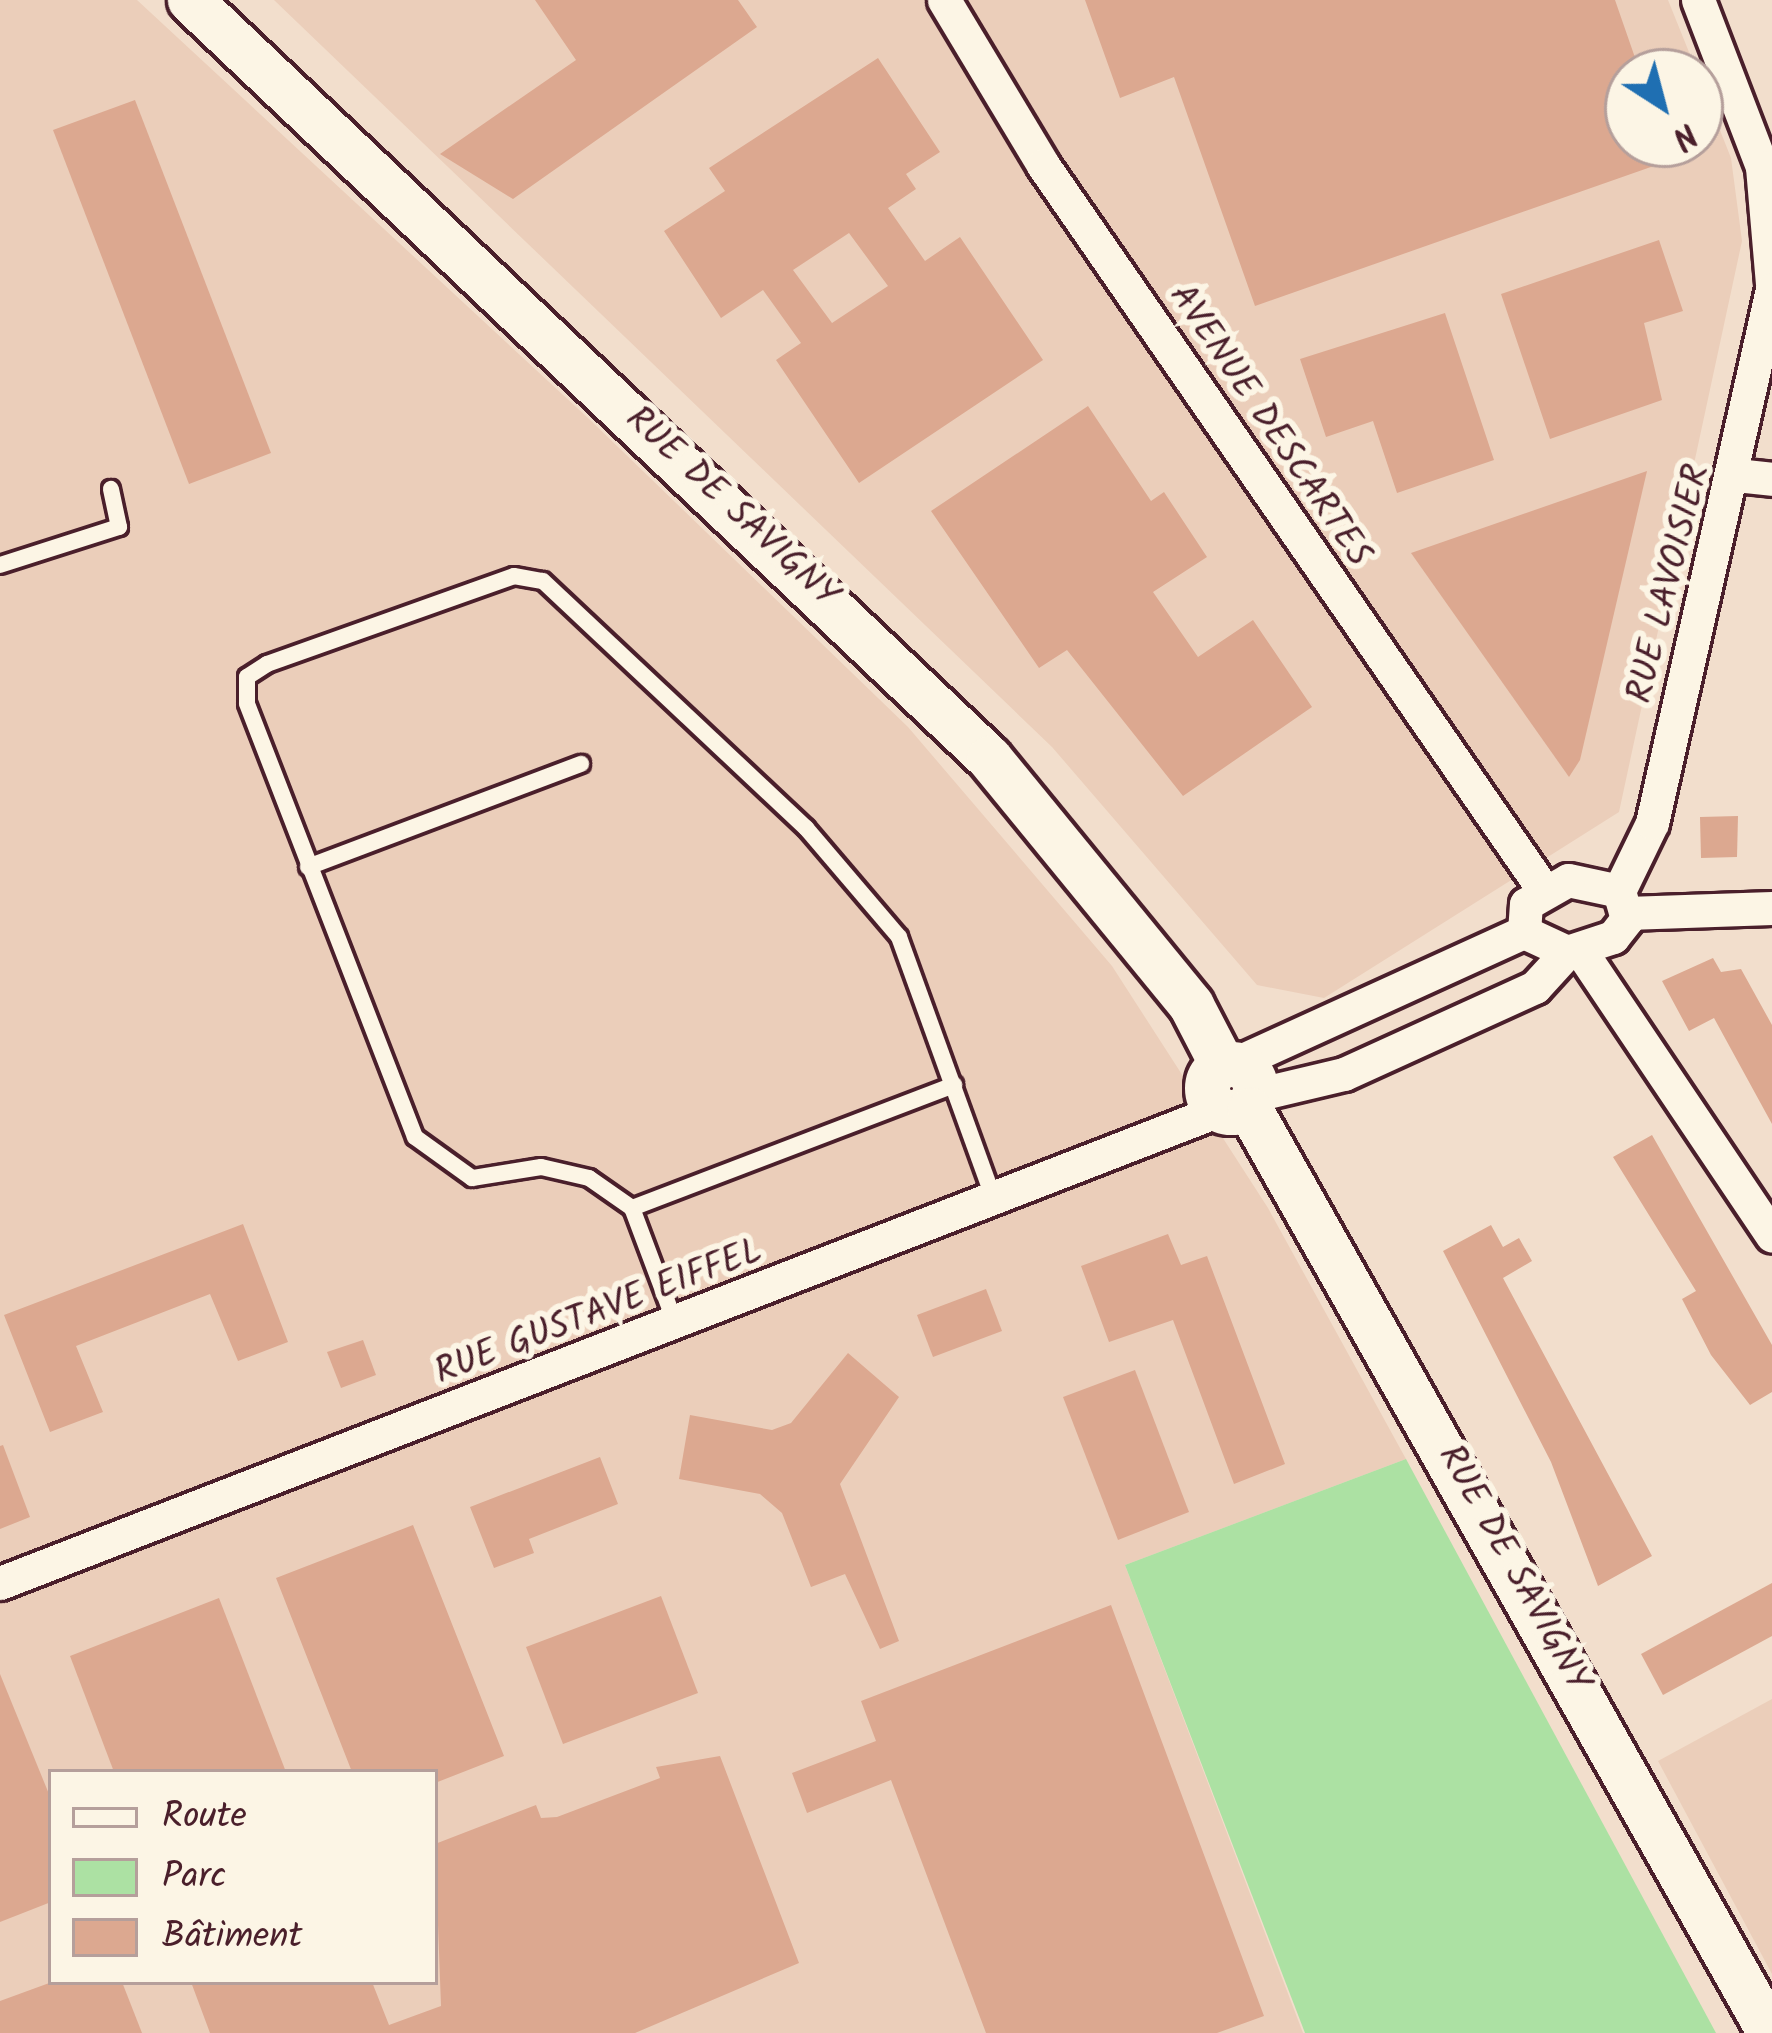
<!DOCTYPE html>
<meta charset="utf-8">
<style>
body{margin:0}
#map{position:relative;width:1772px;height:2033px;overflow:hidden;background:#f2decc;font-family:Kalam,sans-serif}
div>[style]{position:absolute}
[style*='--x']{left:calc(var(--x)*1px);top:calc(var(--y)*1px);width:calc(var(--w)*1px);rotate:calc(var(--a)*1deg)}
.built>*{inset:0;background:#ebceba}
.green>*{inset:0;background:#ace1a3}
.building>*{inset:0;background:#dca890}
.roads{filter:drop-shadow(3px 0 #4a1f2b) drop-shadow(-3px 0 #4a1f2b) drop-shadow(0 3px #4a1f2b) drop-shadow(0 -3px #4a1f2b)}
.lane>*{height:16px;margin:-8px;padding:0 8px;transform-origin:8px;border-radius:8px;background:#fcf5e5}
.street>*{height:33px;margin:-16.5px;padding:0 16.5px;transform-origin:16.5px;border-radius:16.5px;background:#fcf5e5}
.secondary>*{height:45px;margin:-22.5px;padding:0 22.5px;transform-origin:22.5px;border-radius:22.5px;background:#fcf5e5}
.secondary>.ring{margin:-22.5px;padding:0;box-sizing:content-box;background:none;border:45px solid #fcf5e5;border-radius:50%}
span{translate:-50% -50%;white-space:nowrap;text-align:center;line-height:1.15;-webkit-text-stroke:12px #fcf5e5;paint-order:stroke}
.street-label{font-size:36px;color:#4a1f2b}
.legend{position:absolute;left:48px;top:1769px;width:390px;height:216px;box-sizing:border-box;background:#fcf5e5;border:3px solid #b59f9b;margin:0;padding:15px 21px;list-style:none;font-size:36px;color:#4a1f2b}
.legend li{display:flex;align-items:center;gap:24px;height:60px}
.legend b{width:60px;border:3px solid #b59f9b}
.north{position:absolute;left:1604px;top:48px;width:120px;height:120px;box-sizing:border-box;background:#fcf5e5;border:3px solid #b59f9b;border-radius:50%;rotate:144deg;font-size:33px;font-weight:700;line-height:48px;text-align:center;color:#4a1f2b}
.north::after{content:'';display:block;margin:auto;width:42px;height:54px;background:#1f6fb2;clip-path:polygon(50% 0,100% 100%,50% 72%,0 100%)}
</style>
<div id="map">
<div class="built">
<i style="clip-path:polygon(evenodd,0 0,137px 0,589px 419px,908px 727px,1112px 966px,1268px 1208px,1406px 1459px,1125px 1565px,1303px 2033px,0 2033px,0 0,51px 1772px,435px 1772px,435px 1982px,51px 1982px,51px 1772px)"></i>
<i style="clip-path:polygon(274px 0,1668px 0,1697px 72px,1628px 72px,1628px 144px,1700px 144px,1700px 80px,1731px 158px,1742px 241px,1619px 812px,1324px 998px,1257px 985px,1052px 747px)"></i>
<i style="clip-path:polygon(1772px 1699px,1772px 1974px,1658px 1761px)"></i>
</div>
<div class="green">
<i style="clip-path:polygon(1406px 1459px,1716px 2033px,1305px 2033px,1125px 1565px)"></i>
</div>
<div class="building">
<i style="clip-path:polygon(535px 0,738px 0,757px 27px,513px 199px,440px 154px,576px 60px)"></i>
<i style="clip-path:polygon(1085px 0,1615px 0,1640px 72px,1628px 72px,1628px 144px,1705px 148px,1255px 306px,1174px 77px,1120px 98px)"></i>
<i style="clip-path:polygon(evenodd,878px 58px,940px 152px,906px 174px,916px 189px,888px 208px,925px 261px,960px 237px,1043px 360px,859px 483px,776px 360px,801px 343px,763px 290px,721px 318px,664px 231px,725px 191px,709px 168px,878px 58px,849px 233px,888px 286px,832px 323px,793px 270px,849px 233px)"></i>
<i style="clip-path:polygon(135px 100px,271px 453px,189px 484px,53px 130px)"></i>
<i style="clip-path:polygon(1659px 240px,1683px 311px,1644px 323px,1662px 400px,1550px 439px,1501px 294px)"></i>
<i style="clip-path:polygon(1445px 313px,1494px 460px,1397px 493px,1373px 421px,1326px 437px,1300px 359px)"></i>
<i style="clip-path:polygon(1088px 406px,1151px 501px,1164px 492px,1207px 557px,1153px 592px,1198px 657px,1253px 620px,1312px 707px,1183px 796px,1067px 650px,1039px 668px,931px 511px)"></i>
<i style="clip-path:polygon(1647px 471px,1580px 760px,1569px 777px,1411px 553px)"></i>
<i style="clip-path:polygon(1738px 816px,1737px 857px,1701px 858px,1700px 817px)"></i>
<i style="clip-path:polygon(1713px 958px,1721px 972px,1741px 969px,1772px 1025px,1772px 1124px,1714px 1018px,1689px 1031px,1662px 981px)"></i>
<i style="clip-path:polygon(1652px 1135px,1772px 1345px,1772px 1392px,1750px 1405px,1711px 1355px,1682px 1299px,1696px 1291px,1613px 1157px)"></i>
<i style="clip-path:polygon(243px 1224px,288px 1342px,238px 1361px,210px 1294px,76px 1346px,103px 1412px,50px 1432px,4px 1315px)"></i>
<i style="clip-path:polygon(1491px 1225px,1503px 1247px,1519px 1238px,1532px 1261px,1503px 1278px,1652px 1556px,1598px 1586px,1551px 1462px,1443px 1251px)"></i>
<i style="clip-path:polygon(1168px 1234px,1181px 1265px,1207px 1256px,1285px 1464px,1234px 1484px,1173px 1320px,1109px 1342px,1081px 1266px)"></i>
<i style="clip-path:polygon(986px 1289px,1002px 1331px,933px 1357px,917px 1315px)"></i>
<i style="clip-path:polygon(363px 1340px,376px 1375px,341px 1388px,327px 1352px)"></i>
<i style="clip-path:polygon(848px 1353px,899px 1397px,840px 1484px,899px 1641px,880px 1649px,845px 1574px,811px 1587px,782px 1513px,760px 1494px,679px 1479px,690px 1415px,772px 1430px,791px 1423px)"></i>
<i style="clip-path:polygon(1135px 1370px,1189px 1512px,1118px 1540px,1063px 1397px)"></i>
<i style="clip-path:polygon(3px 1445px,30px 1517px,0 1529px,0 1446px)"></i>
<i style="clip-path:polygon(600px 1457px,618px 1504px,529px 1539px,534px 1553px,494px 1568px,470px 1507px)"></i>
<i style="clip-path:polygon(413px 1525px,504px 1756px,435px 1783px,435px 1772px,352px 1772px,276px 1578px)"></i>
<i style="clip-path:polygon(1772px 1583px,1772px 1636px,1663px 1695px,1641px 1654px)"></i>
<i style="clip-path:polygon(661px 1596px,698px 1693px,563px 1744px,526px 1647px)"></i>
<i style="clip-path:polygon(219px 1598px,286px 1772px,114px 1772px,70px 1656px)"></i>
<i style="clip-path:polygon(1111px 1605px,1264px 2016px,1217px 2033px,986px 2033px,891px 1780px,807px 1813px,792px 1773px,876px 1741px,861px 1701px)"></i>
<i style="clip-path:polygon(0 1674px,51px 1799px,51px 1902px,0 1922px)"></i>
<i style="clip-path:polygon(720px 1756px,799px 1963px,635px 2033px,210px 2033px,191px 1982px,372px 1982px,389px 2025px,441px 2006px,435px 1844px,536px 1805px,541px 1818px,557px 1817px,660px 1778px,656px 1767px)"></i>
<i style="clip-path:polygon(52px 1982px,122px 1982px,142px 2033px,0 2033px,0 2001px)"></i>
</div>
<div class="roads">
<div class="lane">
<i style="--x:0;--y:565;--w:125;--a:-17.7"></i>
<i style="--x:119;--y:527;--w:39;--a:-102"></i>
<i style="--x:308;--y:867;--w:292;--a:-20.7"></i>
<i style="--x:632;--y:1208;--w:345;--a:-20.9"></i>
<i style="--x:676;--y:1325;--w:125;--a:-110.6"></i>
<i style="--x:632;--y:1208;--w:52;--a:-145.1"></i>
<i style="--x:589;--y:1178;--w:49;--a:-167.1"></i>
<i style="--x:541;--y:1167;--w:70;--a:170.9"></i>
<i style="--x:472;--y:1178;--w:70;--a:-144.3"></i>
<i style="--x:415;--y:1137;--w:465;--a:-111.2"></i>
<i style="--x:247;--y:703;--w:26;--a:-90"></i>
<i style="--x:247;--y:677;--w:24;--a:-33"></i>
<i style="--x:267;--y:664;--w:262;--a:-19.6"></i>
<i style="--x:514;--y:576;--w:29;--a:10"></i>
<i style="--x:543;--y:581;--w:361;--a:43.2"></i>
<i style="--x:806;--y:828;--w:143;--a:49.5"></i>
<i style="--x:899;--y:937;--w:280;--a:70.1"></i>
</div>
<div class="street">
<i style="--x:944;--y:0;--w:192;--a:59"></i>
<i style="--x:1043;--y:165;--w:880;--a:55.37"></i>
<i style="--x:1698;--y:0;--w:179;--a:69"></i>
<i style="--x:1762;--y:167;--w:117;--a:85.1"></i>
<i style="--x:1736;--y:475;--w:36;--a:6"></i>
<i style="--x:1568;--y:880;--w:52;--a:12.2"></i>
<i style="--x:1619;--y:891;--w:29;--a:74"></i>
<i style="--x:1627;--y:919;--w:23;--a:128"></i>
<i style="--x:1613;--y:937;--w:48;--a:161.9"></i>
<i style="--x:1567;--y:952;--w:47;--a:-155.1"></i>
<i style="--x:1524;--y:932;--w:28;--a:-86"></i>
<i style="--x:1526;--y:904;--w:48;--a:-29.7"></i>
<i style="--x:1619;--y:891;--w:76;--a:-64.1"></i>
<i style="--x:1652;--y:823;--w:547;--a:-77.33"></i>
<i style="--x:1627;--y:913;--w:145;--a:-2"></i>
<i style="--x:1580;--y:950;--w:344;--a:56.1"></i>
<i style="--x:1236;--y:1063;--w:316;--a:-24.5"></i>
<i style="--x:1255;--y:1095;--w:91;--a:-13.3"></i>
<i style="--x:1344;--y:1074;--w:210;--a:-24.5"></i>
<i style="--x:1535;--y:987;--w:47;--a:-47.6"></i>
<i style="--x:0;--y:1583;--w:1311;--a:-21.2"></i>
</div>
<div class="secondary">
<i style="--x:190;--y:0;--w:1101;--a:43.49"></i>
<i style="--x:989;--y:758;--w:319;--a:50.7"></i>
<i style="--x:1191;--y:1005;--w:63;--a:62.6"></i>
<i class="ring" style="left:1207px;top:1064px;width:3px;height:3px"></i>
<i style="--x:1250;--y:1110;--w:1059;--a:60.6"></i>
</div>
</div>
<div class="street-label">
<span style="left:1269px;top:426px;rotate:56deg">AVENUE DESCARTES</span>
<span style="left:731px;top:508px;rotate:43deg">RUE DE SAVIGNY</span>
<span style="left:1670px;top:584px;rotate:-76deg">RUE LAVOISIER</span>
<span style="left:599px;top:1313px;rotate:-21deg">RUE GUSTAVE EIFFEL</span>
<span style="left:1513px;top:1569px;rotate:61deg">RUE DE SAVIGNY</span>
</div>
<ul class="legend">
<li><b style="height:15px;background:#fcf5e5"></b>Route</li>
<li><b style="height:33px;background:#ace1a3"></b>Parc</li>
<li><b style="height:33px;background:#dca890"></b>Bâtiment</li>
</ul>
<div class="north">N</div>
</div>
